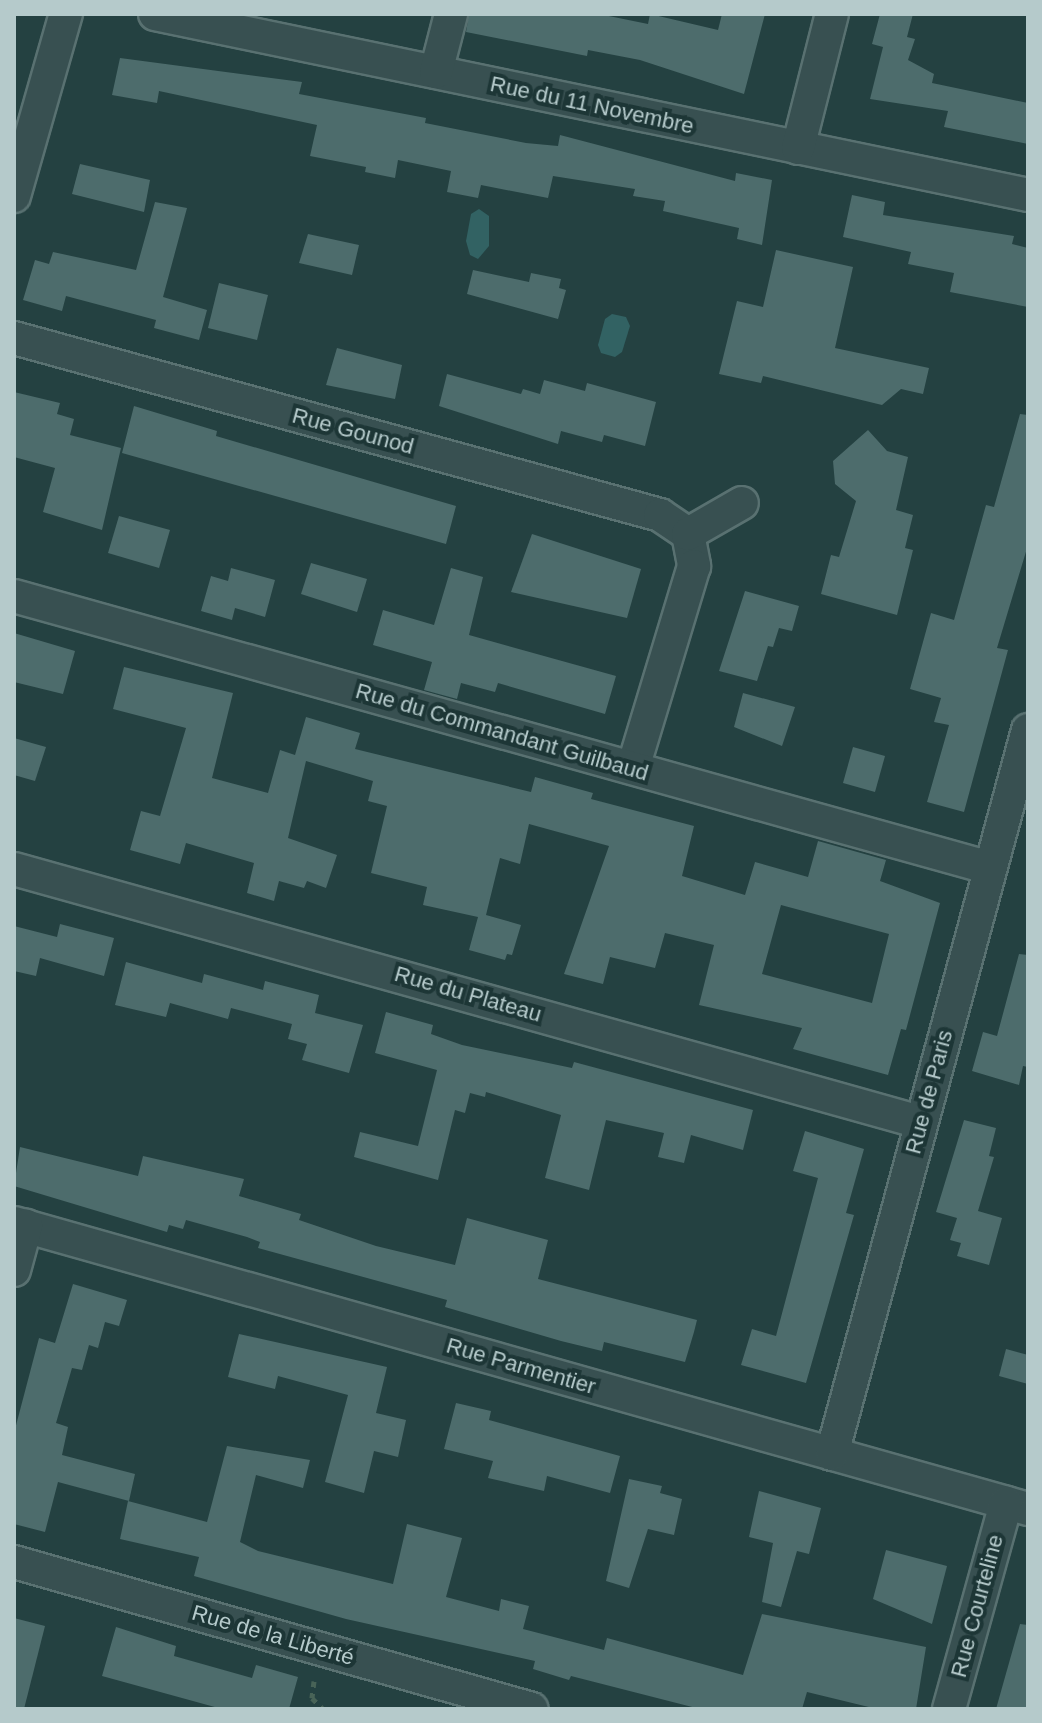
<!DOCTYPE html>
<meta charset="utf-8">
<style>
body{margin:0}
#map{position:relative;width:1042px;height:1723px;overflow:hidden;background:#244141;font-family:Arial,sans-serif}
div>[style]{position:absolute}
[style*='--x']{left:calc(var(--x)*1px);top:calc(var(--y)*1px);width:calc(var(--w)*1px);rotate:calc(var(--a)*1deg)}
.water>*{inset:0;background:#326263}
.building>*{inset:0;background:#4d6c6c}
.path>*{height:5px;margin-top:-2.5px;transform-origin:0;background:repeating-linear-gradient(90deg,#486357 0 6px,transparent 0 12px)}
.roads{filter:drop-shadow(2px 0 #597171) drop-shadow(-2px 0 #597171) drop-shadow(0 2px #597171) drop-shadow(0 -2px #597171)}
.street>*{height:32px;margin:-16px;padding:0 16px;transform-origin:16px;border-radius:16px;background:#385051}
span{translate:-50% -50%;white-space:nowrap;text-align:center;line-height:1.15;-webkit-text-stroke:8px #1d3636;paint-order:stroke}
.street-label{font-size:22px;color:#b5cacb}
.frame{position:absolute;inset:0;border:16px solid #b5cacb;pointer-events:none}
</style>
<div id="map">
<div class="water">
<i style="clip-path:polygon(479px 209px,489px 216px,489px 246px,478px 259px,470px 255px,466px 241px,471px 214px)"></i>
<i style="clip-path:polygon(612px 314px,626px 317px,630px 326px,622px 352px,615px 357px,601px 353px,598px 345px,605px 319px)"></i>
</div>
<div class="building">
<i style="clip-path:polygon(469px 14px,599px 14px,648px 24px,650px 14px,718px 30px,722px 14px,765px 14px,744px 94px,640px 60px,588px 50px,587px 56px,466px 32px)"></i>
<i style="clip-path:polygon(880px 14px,913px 14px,907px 37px,915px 39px,908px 60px,934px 74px,932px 83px,1028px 103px,1028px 144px,944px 127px,948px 111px,870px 99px,883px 47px,872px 44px)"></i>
<i style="clip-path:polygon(120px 58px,302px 82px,299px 94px,426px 118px,425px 123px,526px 143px,558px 146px,560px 135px,735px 181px,736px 173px,772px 180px,762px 245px,737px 239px,739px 228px,663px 211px,665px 201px,633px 196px,635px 189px,553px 176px,548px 198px,481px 185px,478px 198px,447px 192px,451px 171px,398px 160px,395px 178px,365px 172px,366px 167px,310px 156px,317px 125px,159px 91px,157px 103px,112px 95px)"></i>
<i style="clip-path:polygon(80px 164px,150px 180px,144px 212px,72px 194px)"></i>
<i style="clip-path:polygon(852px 195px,885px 202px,883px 215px,1014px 236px,1012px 244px,1028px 248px,1028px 307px,950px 292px,954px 273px,908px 264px,911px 252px,843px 237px)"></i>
<i style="clip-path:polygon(155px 202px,187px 208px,163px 297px,207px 310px,199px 340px,154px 328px,156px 320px,66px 296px,62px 311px,23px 300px,35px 260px,49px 264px,53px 252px,136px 270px)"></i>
<i style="clip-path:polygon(308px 234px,359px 245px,352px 275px,299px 263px)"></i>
<i style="clip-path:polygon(776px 250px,853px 267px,835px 348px,929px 368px,923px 394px,901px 389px,882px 405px,763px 376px,761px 383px,719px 374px,737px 301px,763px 307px)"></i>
<i style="clip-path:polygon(473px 270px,529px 282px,531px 273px,561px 279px,559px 288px,566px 290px,558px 319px,467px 294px)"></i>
<i style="clip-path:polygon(219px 283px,268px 295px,257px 340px,208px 328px)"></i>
<i style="clip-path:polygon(337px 348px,402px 365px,395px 399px,326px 385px)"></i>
<i style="clip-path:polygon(447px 374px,521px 394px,523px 389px,540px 394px,544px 380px,585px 391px,587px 383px,656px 402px,645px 446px,604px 435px,602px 442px,561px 431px,558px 444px,439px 406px)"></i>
<i style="clip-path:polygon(14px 392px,60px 403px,57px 414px,74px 419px,70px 435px,121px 448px,102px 530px,43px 512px,55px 468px,14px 457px)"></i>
<i style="clip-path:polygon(134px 406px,217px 431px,216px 436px,456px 506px,446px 544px,122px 453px)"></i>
<i style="clip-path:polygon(1020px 414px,1028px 415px,1028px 545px,997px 648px,1008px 650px,964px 812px,927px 802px,949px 725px,934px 722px,941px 698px,910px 689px,931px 613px,954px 620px,986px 505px,994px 507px)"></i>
<i style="clip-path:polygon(868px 430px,887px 451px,908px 457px,896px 510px,913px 515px,905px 548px,913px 550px,897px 615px,821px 594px,831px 555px,839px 557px,856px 501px,835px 484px,833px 461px)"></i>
<i style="clip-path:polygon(119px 516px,170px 530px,159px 568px,108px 553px)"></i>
<i style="clip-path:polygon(532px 534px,641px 569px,627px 618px,511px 592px)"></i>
<i style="clip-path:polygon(311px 563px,367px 579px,357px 612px,301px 594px)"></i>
<i style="clip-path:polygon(231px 568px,275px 580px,265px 617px,235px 608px,232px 620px,201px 611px,211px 576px,228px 581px)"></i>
<i style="clip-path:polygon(451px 568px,483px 577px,469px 635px,616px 676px,605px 714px,498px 683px,495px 692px,461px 683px,457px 699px,424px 690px,432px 662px,373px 645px,383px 610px,434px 625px)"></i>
<i style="clip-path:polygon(745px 591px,799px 606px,792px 631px,779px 628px,773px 647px,768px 646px,757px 681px,719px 671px)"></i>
<i style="clip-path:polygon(14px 633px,75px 651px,63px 694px,14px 682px)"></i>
<i style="clip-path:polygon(evenodd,124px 667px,233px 693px,212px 778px,268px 793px,280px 750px,295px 755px,306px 717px,360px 733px,355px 749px,531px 792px,535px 777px,593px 793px,591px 799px,694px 826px,682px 876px,745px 895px,755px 862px,808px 877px,818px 841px,886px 860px,880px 881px,940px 903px,906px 1030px,901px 1029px,888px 1075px,793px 1049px,802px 1028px,699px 1005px,714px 945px,665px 933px,655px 968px,610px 957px,603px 984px,564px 974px,609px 846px,529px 824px,520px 864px,500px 858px,486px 915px,521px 925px,512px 955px,507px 954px,505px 960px,469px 950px,478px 917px,423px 905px,427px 887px,371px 873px,387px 806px,368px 801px,373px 781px,306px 761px,288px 838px,337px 855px,326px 888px,307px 881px,304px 888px,279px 881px,274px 901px,247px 893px,254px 863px,186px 843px,180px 864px,130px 850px,141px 811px,160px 816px,186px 728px,113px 709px,124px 667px,781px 905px,889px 934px,872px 1003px,762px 974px,781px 905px)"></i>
<i style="clip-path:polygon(743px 693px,795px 707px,782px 746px,734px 727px)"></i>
<i style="clip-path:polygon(14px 738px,46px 747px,35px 781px,14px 775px)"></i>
<i style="clip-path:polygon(853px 747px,885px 756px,875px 792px,843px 783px)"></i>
<i style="clip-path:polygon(60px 924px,114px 938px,104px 976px,40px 958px,36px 976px,14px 971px,14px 926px,57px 937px)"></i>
<i style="clip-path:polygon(1019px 954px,1028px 955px,1028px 1067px,1023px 1066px,1019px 1085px,972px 1071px,983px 1032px,997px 1036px)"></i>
<i style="clip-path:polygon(126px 962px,202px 983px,204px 974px,263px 990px,265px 981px,319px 995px,315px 1013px,363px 1025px,349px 1073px,302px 1060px,307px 1044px,288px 1039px,292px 1024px,231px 1008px,228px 1019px,170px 1003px,166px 1017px,115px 1005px)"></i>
<i style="clip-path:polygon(386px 1012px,433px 1025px,431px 1034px,462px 1045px,572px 1068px,574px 1062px,753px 1110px,743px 1150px,691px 1135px,684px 1163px,658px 1157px,664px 1133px,606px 1120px,589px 1190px,545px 1178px,561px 1115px,486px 1092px,485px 1097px,470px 1093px,465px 1113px,455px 1110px,438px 1180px,354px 1157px,360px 1132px,418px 1146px,437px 1070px,375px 1053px)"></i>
<i style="clip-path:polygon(964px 1120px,996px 1128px,989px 1156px,994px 1157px,978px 1211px,1002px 1218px,989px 1265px,957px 1256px,961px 1243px,950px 1240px,957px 1218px,936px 1212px)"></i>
<i style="clip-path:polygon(805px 1131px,864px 1149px,846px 1213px,854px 1215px,806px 1383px,741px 1365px,752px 1329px,776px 1336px,818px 1178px,793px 1171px)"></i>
<i style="clip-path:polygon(20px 1147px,138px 1176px,143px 1156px,244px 1179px,239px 1196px,301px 1214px,299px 1220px,376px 1246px,455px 1265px,467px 1218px,548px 1240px,538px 1279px,697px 1320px,694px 1332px,685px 1362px,604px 1342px,602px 1351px,561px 1341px,445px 1307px,447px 1300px,258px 1248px,260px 1242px,247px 1237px,186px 1220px,183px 1229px,169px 1225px,167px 1232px,14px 1186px)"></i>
<i style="clip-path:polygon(73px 1284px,127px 1300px,119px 1326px,105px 1322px,98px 1348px,89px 1345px,82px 1370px,72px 1368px,56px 1423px,68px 1427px,62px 1455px,135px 1474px,129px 1501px,58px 1482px,45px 1532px,14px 1524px,14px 1433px,39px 1338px,55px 1343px)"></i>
<i style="clip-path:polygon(239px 1334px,387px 1367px,376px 1413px,406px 1420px,398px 1457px,374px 1451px,364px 1493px,325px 1482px,348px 1395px,278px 1376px,275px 1389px,228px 1377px)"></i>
<i style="clip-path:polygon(1006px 1349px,1028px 1355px,1028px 1384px,999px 1376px)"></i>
<i style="clip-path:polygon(456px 1403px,491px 1411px,489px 1420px,620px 1456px,610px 1493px,547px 1476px,544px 1491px,488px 1478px,493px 1461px,444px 1449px)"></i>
<i style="clip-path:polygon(227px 1446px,310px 1460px,303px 1488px,256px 1475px,240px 1542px,258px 1551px,393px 1584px,407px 1524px,462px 1538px,446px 1597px,499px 1611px,501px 1599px,529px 1606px,523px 1629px,604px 1650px,607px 1638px,743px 1675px,762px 1614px,926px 1647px,916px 1709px,877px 1709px,807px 1692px,802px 1709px,700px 1709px,571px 1676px,569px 1680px,533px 1669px,535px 1661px,346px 1619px,194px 1576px,199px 1557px,120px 1539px,128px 1501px,207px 1522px)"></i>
<i style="clip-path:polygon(629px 1479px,662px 1486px,660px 1493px,682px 1499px,674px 1535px,648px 1529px,629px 1588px,606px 1581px)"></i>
<i style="clip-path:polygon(759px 1491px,821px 1508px,809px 1554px,797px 1551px,781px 1607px,762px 1602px,773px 1543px,749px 1537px)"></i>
<i style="clip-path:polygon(886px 1550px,947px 1566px,932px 1624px,873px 1599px)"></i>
<i style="clip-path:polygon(14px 1618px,45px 1626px,24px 1709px,14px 1709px)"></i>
<i style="clip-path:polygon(1020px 1624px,1028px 1625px,1028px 1709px,996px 1709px)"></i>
<i style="clip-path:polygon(116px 1627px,176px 1646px,174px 1656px,252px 1678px,256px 1665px,298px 1677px,289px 1709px,222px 1709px,102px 1676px)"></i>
</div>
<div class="path">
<i style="--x:314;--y:1681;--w:17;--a:97"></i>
<i style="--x:312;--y:1698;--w:16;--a:45"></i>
</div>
<div class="roads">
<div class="street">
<i style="--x:155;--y:14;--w:892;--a:11.71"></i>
<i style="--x:436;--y:72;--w:60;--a:-75.5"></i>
<i style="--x:798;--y:148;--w:138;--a:-75.8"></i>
<i style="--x:14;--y:196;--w:189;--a:-74.1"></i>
<i style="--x:14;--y:338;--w:670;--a:15.32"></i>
<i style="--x:660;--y:515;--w:34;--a:34"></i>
<i style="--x:688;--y:534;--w:33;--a:79"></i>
<i style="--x:694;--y:566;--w:211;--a:106.8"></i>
<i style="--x:688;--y:534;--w:62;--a:-29.9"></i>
<i style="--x:14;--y:596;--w:1013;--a:15.57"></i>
<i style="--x:14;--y:869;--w:941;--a:15.6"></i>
<i style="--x:14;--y:1223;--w:1054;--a:15.75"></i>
<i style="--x:14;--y:1270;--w:46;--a:-74.7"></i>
<i style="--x:832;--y:1454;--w:750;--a:-74.85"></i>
<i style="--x:14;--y:1562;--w:538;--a:15.84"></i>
<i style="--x:949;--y:1709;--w:214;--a:-74.5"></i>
</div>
</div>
<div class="street-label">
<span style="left:592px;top:105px;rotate:12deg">Rue du 11 Novembre</span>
<span style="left:353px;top:431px;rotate:15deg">Rue Gounod</span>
<span style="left:502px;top:732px;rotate:16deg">Rue du Commandant Guilbaud</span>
<span style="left:468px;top:994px;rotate:16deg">Rue du Plateau</span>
<span style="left:929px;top:1092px;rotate:-75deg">Rue de Paris</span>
<span style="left:521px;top:1366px;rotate:16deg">Rue Parmentier</span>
<span style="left:977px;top:1606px;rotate:-75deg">Rue Courteline</span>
<span style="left:273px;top:1635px;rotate:16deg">Rue de la Liberté</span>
</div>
<div class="frame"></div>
</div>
